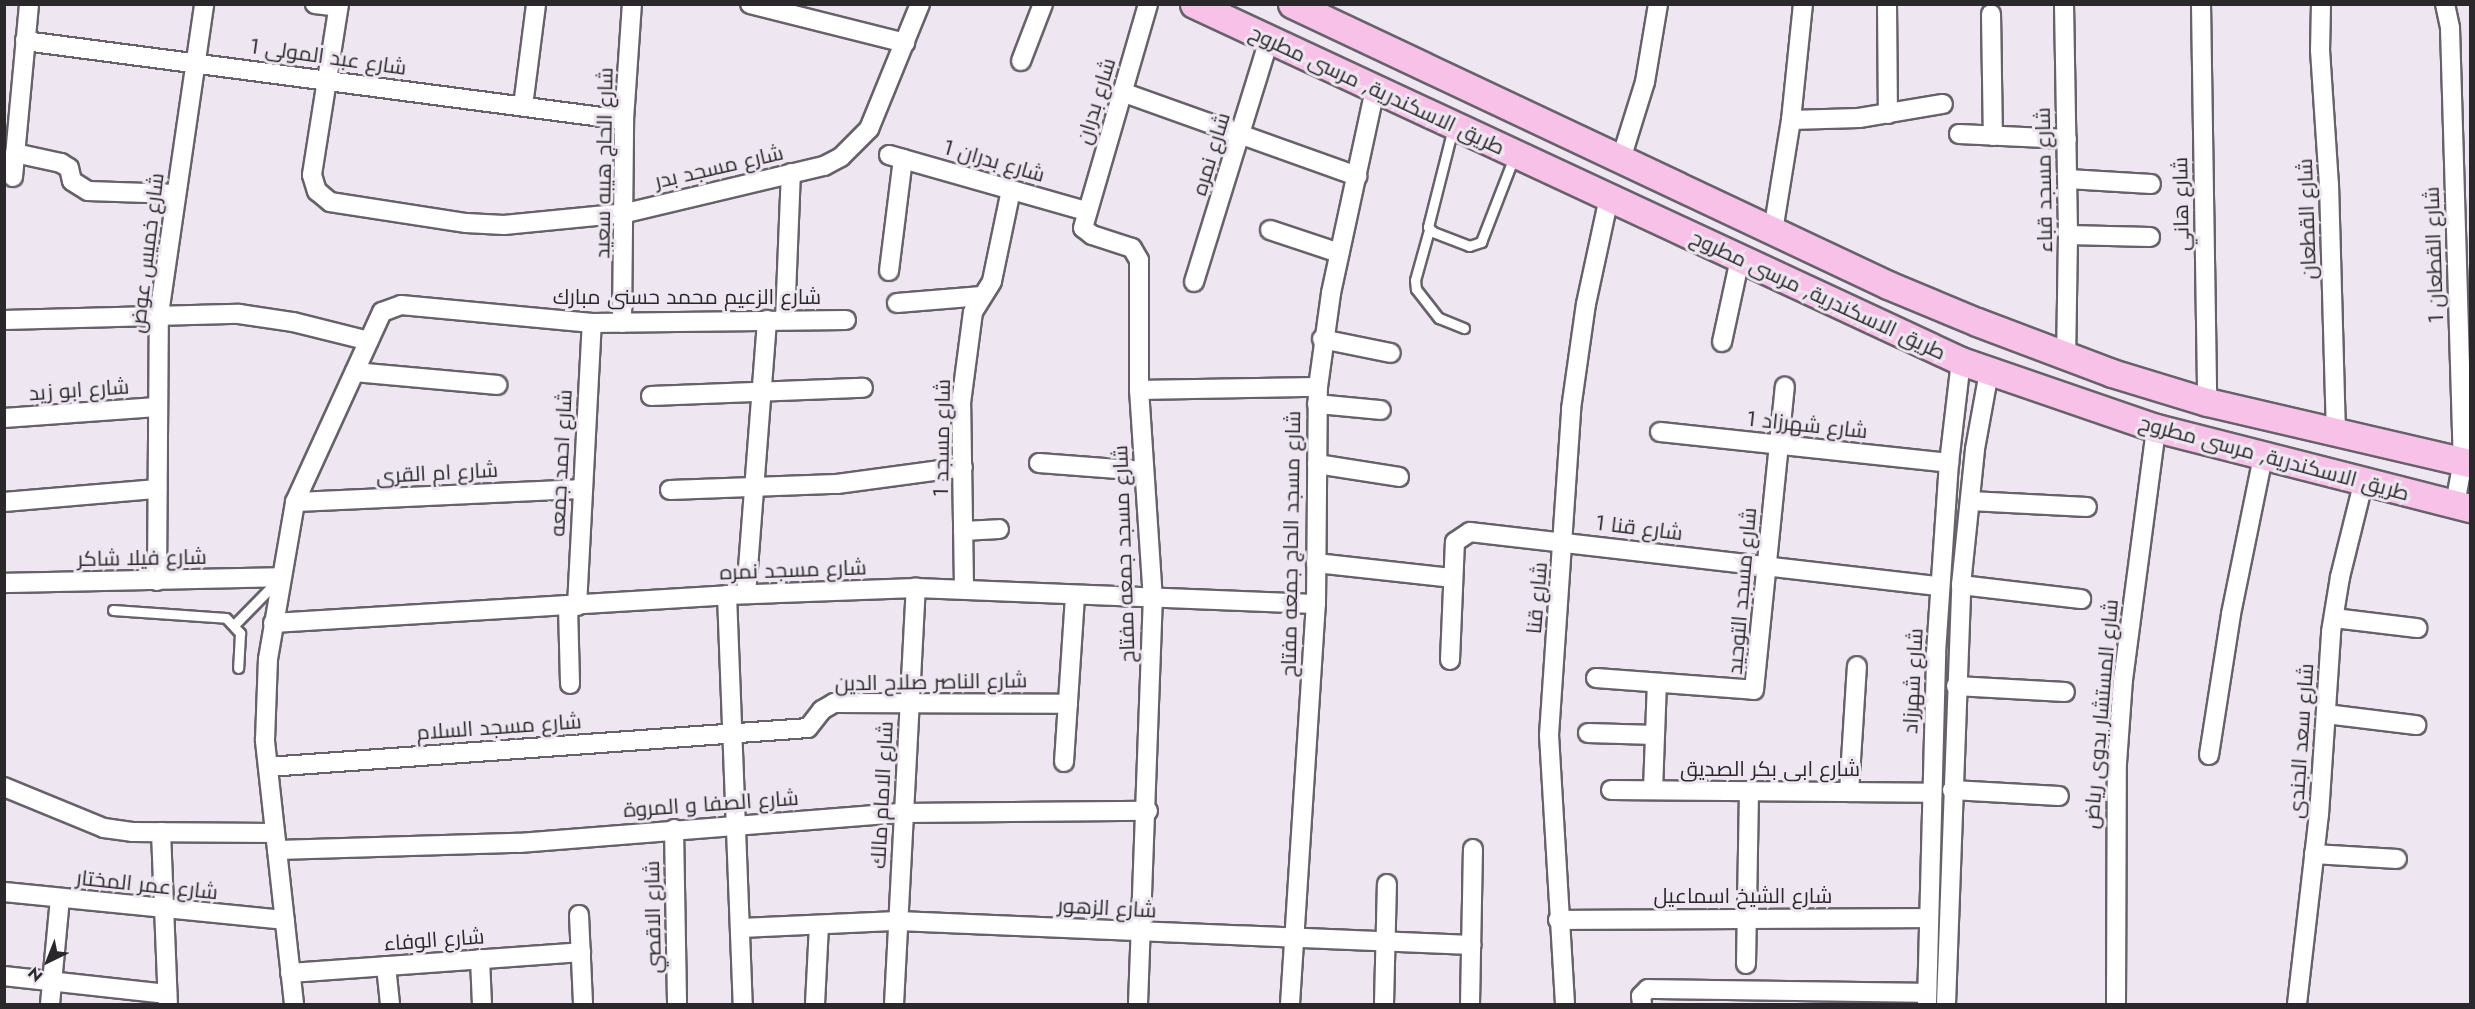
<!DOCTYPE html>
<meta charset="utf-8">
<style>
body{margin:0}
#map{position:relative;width:2475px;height:1009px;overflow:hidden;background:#eee7f1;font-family:Jost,Cairo,sans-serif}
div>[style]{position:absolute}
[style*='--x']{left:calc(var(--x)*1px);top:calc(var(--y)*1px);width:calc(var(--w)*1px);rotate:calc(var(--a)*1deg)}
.roads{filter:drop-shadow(2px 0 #67626a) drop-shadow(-2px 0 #67626a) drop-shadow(0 2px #67626a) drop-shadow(0 -2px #67626a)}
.lane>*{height:9px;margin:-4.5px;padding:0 4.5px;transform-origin:4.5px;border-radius:4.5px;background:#fff}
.street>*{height:18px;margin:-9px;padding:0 9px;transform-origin:9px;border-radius:9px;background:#fff}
.primary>*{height:27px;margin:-13.5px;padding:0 13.5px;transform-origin:13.5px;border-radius:13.5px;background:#f8c2e8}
span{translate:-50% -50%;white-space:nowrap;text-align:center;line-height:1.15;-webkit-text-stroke:6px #eee7f1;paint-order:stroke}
.street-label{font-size:21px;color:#2a282b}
.frame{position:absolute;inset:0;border:6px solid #2a282b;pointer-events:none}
.north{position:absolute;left:18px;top:931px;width:60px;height:60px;-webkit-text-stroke:4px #eee7f1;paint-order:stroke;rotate:223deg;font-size:16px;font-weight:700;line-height:24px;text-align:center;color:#2a282b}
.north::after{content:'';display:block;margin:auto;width:21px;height:27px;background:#2a282b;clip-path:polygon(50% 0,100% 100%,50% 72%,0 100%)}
</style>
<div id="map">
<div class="roads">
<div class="lane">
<i style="--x:1453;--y:128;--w:102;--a:104.2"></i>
<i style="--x:1428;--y:227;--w:7;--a:45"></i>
<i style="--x:1433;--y:232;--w:39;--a:21"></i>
<i style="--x:1469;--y:246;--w:13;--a:-18"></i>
<i style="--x:1481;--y:242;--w:91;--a:-68.8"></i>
<i style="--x:1429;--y:230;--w:52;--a:105.6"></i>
<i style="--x:1415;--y:280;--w:9;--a:84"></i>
<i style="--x:1416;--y:289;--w:37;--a:52"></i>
<i style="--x:1439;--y:318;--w:27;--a:22"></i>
<i style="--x:113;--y:610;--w:113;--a:4"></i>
<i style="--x:226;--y:618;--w:21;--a:47"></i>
<i style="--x:240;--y:633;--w:35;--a:93"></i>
<i style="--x:235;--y:624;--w:63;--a:-45.6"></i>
</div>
<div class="street">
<i style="--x:315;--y:4;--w:23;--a:7"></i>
<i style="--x:339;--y:4;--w:173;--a:99"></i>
<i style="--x:312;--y:175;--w:17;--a:73"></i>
<i style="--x:317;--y:191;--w:17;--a:40"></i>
<i style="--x:330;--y:202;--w:138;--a:8.8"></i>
<i style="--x:466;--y:223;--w:38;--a:3"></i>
<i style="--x:504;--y:225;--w:123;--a:-5.6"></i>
<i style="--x:626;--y:213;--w:204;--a:-13.4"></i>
<i style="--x:824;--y:166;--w:19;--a:-28"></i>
<i style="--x:841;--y:157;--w:40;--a:-45"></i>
<i style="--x:869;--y:129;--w:135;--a:-67.8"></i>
<i style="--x:750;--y:4;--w:160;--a:14.1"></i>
<i style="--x:1887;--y:4;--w:110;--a:89.5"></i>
<i style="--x:2064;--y:4;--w:231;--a:89"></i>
<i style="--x:2068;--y:235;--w:121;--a:90.9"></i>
<i style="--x:2201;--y:4;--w:398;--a:89.1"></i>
<i style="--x:2321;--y:4;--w:46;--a:91.2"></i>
<i style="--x:2320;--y:50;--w:134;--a:86.2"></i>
<i style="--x:2329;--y:184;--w:248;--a:88.4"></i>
<i style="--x:2445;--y:4;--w:25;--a:78"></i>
<i style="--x:2450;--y:28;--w:433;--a:88.3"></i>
<i style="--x:2463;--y:461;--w:44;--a:100.5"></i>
<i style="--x:1991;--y:14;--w:122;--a:89.1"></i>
<i style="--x:25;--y:41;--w:604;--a:7.51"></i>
<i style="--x:1021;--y:61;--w:61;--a:-68.9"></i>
<i style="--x:1122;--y:92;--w:250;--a:19.7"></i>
<i style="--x:523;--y:106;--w:103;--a:-82.7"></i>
<i style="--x:1791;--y:120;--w:68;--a:-1.7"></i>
<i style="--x:1859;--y:118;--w:85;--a:-9.5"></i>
<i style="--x:1959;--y:134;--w:108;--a:2.7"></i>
<i style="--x:15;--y:153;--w:47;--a:12.3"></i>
<i style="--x:61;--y:163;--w:9;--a:32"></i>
<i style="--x:69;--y:168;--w:13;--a:77"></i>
<i style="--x:72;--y:181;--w:19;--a:32"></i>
<i style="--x:88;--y:191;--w:88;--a:2"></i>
<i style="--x:889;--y:155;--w:205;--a:15.9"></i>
<i style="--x:1621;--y:159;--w:81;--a:-72.7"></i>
<i style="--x:1645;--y:82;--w:79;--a:-80.5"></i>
<i style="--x:13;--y:177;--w:174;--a:-84.7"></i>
<i style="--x:2068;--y:179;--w:83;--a:3.4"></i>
<i style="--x:1270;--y:230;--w:73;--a:18.4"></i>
<i style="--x:1773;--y:231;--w:112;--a:-80.8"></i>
<i style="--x:1791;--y:120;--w:117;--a:-84.1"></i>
<i style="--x:2068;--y:235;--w:82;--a:1.4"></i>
<i style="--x:889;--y:271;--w:113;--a:-82.9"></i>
<i style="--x:1194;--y:282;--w:253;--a:-72.8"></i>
<i style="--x:897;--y:303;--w:85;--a:-4.7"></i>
<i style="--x:4;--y:320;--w:235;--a:-1.5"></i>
<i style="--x:239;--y:314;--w:55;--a:8.4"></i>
<i style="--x:293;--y:322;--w:78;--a:14"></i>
<i style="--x:785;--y:320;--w:147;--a:-87.7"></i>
<i style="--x:622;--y:323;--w:203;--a:-89.4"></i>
<i style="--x:624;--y:120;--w:116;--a:-86.1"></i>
<i style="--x:1322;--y:339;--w:70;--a:11.5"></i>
<i style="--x:1722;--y:342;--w:85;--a:-77.8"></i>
<i style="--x:355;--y:372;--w:143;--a:5.2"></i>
<i style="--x:1139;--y:390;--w:179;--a:-1"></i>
<i style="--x:651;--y:396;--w:212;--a:-2.2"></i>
<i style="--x:1317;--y:404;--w:64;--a:5.4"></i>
<i style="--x:4;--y:418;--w:153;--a:-4.1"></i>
<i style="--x:1660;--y:432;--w:291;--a:6.1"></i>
<i style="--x:1039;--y:463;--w:105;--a:4.4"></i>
<i style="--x:1317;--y:464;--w:83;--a:9"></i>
<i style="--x:670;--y:490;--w:167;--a:-2.1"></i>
<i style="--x:837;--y:484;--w:127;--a:-7.7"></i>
<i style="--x:1970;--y:501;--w:117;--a:2.9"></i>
<i style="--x:4;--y:502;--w:154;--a:-4.9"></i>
<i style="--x:295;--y:502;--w:286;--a:-2.6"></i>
<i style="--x:963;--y:531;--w:36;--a:-3"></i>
<i style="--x:1316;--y:563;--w:136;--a:6.3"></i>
<i style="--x:157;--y:581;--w:267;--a:-89.6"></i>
<i style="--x:159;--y:314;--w:313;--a:-81.7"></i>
<i style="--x:4;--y:583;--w:277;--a:-1.2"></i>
<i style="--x:1961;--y:585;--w:121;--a:6.7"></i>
<i style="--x:964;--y:587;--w:184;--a:-90.9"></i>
<i style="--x:961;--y:403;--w:92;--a:-82.5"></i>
<i style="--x:973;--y:312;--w:36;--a:-58"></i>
<i style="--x:992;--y:281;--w:93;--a:-78.2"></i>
<i style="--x:746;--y:594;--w:275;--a:-85.6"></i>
<i style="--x:727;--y:595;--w:409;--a:87.8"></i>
<i style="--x:568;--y:606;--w:78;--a:88.5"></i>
<i style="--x:577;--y:606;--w:283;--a:-87"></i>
<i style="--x:2334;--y:618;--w:84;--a:6.9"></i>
<i style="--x:273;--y:623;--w:455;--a:-3.5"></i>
<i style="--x:727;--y:595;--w:189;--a:-2.1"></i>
<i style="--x:916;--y:588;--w:400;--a:2.3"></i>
<i style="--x:1450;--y:660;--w:118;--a:-87.6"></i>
<i style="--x:1455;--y:542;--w:18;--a:-34"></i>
<i style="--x:1470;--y:532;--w:473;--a:6.6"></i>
<i style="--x:1596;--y:678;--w:158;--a:4.3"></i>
<i style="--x:1754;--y:690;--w:305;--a:-84.2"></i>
<i style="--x:1956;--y:686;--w:109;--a:3.2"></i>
<i style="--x:2326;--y:714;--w:91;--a:7"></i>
<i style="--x:1588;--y:733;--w:67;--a:1.7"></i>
<i style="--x:2209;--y:755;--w:143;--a:-81.1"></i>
<i style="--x:2231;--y:614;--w:160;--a:-78.5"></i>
<i style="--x:1064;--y:762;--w:167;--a:-86.2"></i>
<i style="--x:268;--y:767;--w:541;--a:-4.13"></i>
<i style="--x:808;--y:728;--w:23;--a:-52"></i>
<i style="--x:822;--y:710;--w:14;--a:-30"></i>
<i style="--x:834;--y:703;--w:234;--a:0.2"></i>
<i style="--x:4;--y:787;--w:108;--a:22.3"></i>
<i style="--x:104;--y:828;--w:28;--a:8"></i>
<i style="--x:132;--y:832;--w:143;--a:0.4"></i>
<i style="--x:1611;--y:790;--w:319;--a:0.5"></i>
<i style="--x:1653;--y:790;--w:107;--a:-87.9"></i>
<i style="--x:1952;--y:790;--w:107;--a:3.2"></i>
<i style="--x:1849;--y:792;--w:126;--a:-86.4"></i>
<i style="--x:674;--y:829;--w:175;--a:89"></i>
<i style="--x:161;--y:832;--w:172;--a:87.7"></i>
<i style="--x:277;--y:850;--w:242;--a:-1.7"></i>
<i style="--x:519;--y:843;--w:385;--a:-4.5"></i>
<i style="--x:903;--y:813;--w:245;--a:-0.5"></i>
<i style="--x:2314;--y:854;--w:83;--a:3.4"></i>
<i style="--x:4;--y:892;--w:282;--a:5.7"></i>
<i style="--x:579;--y:915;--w:89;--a:87.4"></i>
<i style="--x:1558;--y:920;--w:370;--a:-0.3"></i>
<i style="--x:741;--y:928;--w:157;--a:-2.6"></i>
<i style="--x:898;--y:921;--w:574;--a:2.4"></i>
<i style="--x:480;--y:959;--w:45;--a:87.5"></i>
<i style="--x:1746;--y:964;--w:173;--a:-89"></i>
<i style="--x:386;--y:966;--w:38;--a:84"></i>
<i style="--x:290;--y:973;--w:292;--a:-4.1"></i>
<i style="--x:4;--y:976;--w:164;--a:6.3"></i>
<i style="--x:50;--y:1004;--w:106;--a:-84.6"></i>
<i style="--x:294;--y:1004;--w:266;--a:-96.3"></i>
<i style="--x:265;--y:740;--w:81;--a:-87.9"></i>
<i style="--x:268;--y:659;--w:159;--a:-80.2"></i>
<i style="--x:295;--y:502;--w:209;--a:-65.4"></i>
<i style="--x:382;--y:312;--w:20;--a:-20"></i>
<i style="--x:401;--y:305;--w:192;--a:5.4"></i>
<i style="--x:592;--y:323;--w:254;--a:-0.7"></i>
<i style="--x:815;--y:1004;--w:78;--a:-87.1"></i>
<i style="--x:894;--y:1004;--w:417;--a:-87"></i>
<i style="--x:1138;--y:1004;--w:404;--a:-87.9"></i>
<i style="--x:1153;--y:600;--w:210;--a:-93.8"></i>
<i style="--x:1139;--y:390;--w:130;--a:-90"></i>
<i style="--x:1139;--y:260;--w:14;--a:-120"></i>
<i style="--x:1132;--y:248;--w:42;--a:-162"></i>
<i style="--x:1092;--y:235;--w:11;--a:-142"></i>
<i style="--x:1083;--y:228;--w:233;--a:-73.8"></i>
<i style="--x:1290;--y:1004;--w:401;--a:-86.3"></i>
<i style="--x:1316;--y:604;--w:217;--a:-89.5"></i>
<i style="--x:1318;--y:387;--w:95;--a:-82.1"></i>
<i style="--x:1331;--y:293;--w:208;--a:-77.8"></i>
<i style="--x:1384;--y:1004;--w:120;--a:-88.6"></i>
<i style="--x:1470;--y:1004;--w:155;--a:-88.9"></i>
<i style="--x:1565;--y:1004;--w:269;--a:-93.4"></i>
<i style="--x:1549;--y:735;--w:327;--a:-86.1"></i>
<i style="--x:1571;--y:409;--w:106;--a:-81.9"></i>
<i style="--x:1586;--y:304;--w:108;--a:-77.8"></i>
<i style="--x:1642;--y:1004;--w:8;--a:-97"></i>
<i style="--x:1641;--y:996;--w:10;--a:-45"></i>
<i style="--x:1648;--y:989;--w:279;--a:0.8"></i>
<i style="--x:1927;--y:1004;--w:351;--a:-88.5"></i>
<i style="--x:1936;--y:653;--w:190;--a:-86.1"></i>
<i style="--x:1949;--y:463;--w:103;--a:-83.3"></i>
<i style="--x:1946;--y:1004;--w:419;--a:-87.9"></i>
<i style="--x:1961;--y:585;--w:137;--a:-84.1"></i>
<i style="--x:1975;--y:449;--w:78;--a:-79.7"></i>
<i style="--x:2116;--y:1004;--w:241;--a:-89.8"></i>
<i style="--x:2117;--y:763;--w:83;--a:-85.9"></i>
<i style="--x:2123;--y:680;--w:254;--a:-82.5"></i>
<i style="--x:2297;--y:1004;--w:190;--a:-83.4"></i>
<i style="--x:2319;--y:815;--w:183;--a:-86.2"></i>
<i style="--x:2331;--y:632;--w:56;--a:-80.7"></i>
<i style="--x:2340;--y:577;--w:96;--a:-76.1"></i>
</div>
<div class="primary">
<i style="--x:1194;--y:4;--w:846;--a:24.96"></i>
<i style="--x:1961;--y:361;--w:206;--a:19"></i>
<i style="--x:2156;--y:428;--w:324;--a:14.3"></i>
<i style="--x:1292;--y:4;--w:659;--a:25.24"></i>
<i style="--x:1888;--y:285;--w:96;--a:22.6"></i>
<i style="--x:1977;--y:322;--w:144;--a:20.7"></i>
<i style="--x:2112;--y:373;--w:99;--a:17"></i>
<i style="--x:2207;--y:402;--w:270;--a:13.1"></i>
</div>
</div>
<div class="street-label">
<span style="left:328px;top:57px;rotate:8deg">شارع عبد المولى 1</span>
<span style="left:1377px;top:90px;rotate:25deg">طريق الاسكندرية, مرسى مطروح</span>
<span style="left:1096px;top:101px;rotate:-73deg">شارع بدران</span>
<span style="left:1211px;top:154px;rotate:-73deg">شارع نمره</span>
<span style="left:994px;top:161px;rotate:16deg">شارع بدران 1</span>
<span style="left:604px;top:163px;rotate:-89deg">شارع الحاج هيبه سعيد</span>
<span style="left:719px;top:167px;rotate:-13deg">شارع مسجد بدر</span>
<span style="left:2044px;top:180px;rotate:-91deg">شارع مسجد قباء</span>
<span style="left:2181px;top:204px;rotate:-91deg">شارع هاني</span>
<span style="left:2307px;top:219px;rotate:-92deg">شارع القطعان</span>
<span style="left:147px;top:253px;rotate:-83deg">شارع خميس عوض</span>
<span style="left:2434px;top:255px;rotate:-92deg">شارع القطعان 1</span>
<span style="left:1818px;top:295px;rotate:25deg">طريق الاسكندرية, مرسى مطروح</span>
<span style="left:687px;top:297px">شارع الزعيم محمد حسنى مبارك</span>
<span style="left:79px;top:390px;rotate:-4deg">شارع ابو زيد</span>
<span style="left:1807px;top:425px;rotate:6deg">شارع شهرزاد 1</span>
<span style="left:942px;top:438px;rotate:-89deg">شارع مسجد 1</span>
<span style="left:2274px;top:458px;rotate:15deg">طريق الاسكندرية, مرسى مطروح</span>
<span style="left:561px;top:463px;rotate:-87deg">شارع احمد جمعه</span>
<span style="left:437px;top:473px;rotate:-3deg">شارع ام القرى</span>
<span style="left:1639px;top:528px;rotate:7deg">شارع قنا 1</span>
<span style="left:1291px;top:544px;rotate:-89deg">شارع مسجد الحاج جمعه مفتاح</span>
<span style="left:1124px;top:554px;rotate:-92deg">شارع مسجد جمعه مفتاح</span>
<span style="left:142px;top:558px;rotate:-1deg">شارع فيلا شاكر</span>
<span style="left:793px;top:570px;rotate:-2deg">شارع مسجد نمره</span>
<span style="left:1742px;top:591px;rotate:-85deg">شارع مسجد التوحيد</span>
<span style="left:1537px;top:598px;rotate:-85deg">شارع قنا</span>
<span style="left:1913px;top:681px;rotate:-87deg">شارع شهرزاد</span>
<span style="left:931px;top:682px;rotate:-1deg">شارع الناصر صلاح الدين</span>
<span style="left:2101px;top:714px;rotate:-85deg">شارع المستشار بدوى رياض</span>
<span style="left:499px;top:727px;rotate:-4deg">شارع مسجد السلام</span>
<span style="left:2301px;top:741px;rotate:-86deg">شارع سعد الجندى</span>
<span style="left:1770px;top:769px">شارع ابى بكر الصديق</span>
<span style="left:882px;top:795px;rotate:-87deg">شارع الامام مالك</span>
<span style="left:711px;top:804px;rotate:-4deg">شارع الصفا و المروة</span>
<span style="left:147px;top:885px;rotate:6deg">شارع عمر المختار</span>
<span style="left:1743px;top:896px">شارع الشيخ اسماعيل</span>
<span style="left:1107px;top:908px;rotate:3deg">شارع الزهور</span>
<span style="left:653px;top:917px;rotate:-91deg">شارع الاقصي</span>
<span style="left:434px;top:940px;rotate:-4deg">شارع الوفاء</span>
</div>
<div class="frame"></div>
<div class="north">N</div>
</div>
